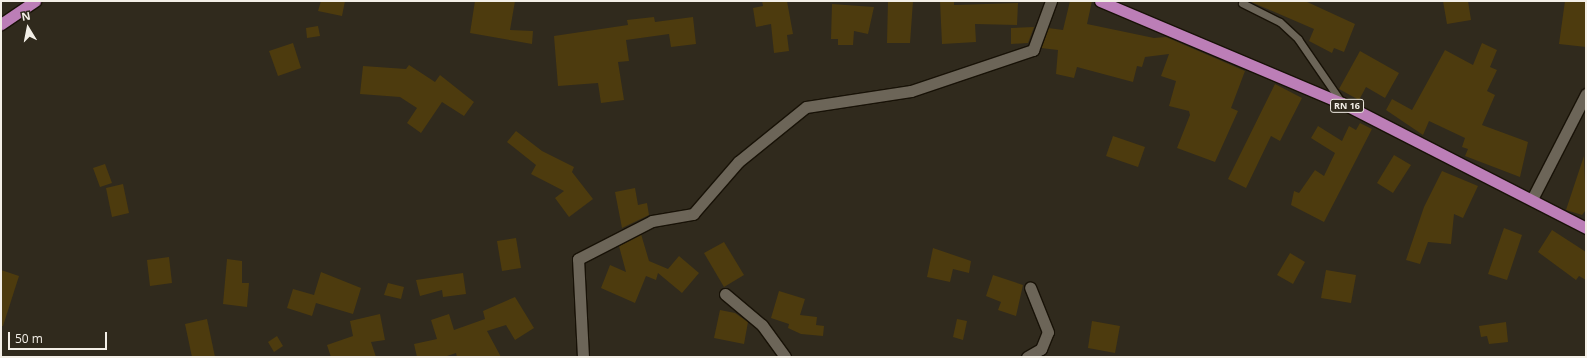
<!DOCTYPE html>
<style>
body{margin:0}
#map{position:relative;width:1587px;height:358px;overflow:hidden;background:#302a1d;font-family:"Open Sans",sans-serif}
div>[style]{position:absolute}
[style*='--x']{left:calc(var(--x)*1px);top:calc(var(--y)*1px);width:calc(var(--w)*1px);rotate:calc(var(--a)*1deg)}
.building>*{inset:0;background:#4d3b0e}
.roads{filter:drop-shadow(1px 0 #181207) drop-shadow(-1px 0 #181207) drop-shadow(0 1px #181207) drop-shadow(0 -1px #181207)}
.service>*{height:7px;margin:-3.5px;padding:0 3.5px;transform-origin:3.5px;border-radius:3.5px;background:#6c6558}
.minor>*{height:11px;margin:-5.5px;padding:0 5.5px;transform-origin:5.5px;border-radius:5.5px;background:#6c6558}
.primary>*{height:11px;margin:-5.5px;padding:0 5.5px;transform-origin:5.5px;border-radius:5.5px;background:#bc7eb7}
span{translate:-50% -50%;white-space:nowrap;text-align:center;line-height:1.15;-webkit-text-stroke:3px #302a1d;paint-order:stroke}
.shield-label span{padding:1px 3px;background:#302a1d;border:1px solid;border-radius:3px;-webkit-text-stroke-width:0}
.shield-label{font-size:9px;color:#f3efe7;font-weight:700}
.frame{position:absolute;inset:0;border:2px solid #f3efe7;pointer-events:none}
.north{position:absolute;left:8px;top:8px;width:40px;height:40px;-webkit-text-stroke:3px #302a1d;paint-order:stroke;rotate:350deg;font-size:11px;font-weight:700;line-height:16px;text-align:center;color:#f3efe7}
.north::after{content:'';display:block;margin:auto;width:14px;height:18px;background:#f3efe7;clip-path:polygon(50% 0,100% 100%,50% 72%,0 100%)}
.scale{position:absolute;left:8px;top:332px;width:99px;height:18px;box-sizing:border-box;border:2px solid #f3efe7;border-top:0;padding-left:5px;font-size:12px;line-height:14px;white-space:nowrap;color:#f3efe7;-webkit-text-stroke:3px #302a1d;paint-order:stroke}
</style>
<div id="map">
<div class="building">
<i style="clip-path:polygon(321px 1px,345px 1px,342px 16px,318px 11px)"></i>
<i style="clip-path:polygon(475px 1px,515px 1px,510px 30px,533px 31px,532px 44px,470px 33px)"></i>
<i style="clip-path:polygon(762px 1px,787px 1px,793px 34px,787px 35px,789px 51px,774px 53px,771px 24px,756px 27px,753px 8px,763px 6px)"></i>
<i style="clip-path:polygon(888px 1px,913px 1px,910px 43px,887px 43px)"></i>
<i style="clip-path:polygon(940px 1px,954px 1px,954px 5px,1018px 3px,1017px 25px,975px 24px,976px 42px,942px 44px)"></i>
<i style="clip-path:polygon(1070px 1px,1092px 1px,1087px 24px,1154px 38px,1166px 37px,1245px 71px,1231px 108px,1238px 111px,1215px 162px,1177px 148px,1190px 115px,1189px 111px,1169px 106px,1176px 81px,1161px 76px,1169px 54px,1145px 57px,1142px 67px,1137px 66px,1133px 82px,1077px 67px,1074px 78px,1056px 74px,1058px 50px,1041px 48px,1048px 28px,1063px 30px)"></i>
<i style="clip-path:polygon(1249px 1px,1305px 1px,1355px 24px,1344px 52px,1334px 48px,1332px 53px,1309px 41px,1314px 29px)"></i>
<i style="clip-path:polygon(1443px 1px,1468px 1px,1471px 20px,1447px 24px)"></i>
<i style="clip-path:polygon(1565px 1px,1586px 1px,1586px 47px,1559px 44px)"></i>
<i style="clip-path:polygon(832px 4px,874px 7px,868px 34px,854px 31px,853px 45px,838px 45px,838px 39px,831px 39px)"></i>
<i style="clip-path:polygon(654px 17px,655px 22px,693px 17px,696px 44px,671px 47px,669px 34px,626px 40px,629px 61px,618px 62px,624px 100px,601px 103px,598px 83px,558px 86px,554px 36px,628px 25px,627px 20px)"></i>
<i style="clip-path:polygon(318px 26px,320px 36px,307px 38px,306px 28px)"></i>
<i style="clip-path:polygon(1034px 27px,1028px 43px,1011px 44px,1011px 28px)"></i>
<i style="clip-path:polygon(293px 43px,301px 68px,278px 76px,269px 51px)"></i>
<i style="clip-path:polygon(1482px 43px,1497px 50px,1490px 67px,1497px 70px,1487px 91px,1495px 95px,1482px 125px,1528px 142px,1520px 177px,1465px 156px,1468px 149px,1462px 147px,1465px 138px,1429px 121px,1423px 135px,1386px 110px,1392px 99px,1412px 110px,1445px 50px,1473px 65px)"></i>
<i style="clip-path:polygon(1360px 51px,1399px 73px,1385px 98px,1366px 87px,1359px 100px,1339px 89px)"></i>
<i style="clip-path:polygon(409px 65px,435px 82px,440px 75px,474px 102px,464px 116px,442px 102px,421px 133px,407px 123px,417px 108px,400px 97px,360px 94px,363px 66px,406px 69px)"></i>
<i style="clip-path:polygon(1275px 84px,1302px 98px,1280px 141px,1271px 136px,1246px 188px,1228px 179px)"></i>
<i style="clip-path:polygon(1360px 123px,1372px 129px,1324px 222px,1291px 205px,1294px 191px,1299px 193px,1315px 170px,1324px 176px,1335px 153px,1311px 138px,1318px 126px,1342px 141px,1349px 126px,1356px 130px)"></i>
<i style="clip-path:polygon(516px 131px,542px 151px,574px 167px,572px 172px,593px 199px,569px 217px,555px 198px,564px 191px,531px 174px,536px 165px,507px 142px)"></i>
<i style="clip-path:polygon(1113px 136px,1145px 147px,1138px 167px,1106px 156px)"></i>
<i style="clip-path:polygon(1394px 155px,1411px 165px,1393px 193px,1377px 183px)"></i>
<i style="clip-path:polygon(1584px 156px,1586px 210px,1582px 215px,1566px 210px)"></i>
<i style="clip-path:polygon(105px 164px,112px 183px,100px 187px,93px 168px)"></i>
<i style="clip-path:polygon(1442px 171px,1478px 186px,1463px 218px,1454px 214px,1451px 244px,1428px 242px,1420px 264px,1406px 260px,1424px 207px)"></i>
<i style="clip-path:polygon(123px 184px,129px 213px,112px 217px,106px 188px)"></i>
<i style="clip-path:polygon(635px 188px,638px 205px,647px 203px,649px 215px,622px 228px,615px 192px)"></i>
<i style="clip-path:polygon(1504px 228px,1522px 235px,1507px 280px,1488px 274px)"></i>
<i style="clip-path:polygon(1552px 230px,1586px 252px,1586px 280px,1579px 276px,1576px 280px,1538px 252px)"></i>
<i style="clip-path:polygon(641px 234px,649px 261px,668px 269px,679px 256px,699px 273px,682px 293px,658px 273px,656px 280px,646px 276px,635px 303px,601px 288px,610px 265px,626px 272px,619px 246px)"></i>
<i style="clip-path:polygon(516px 238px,521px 268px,502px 271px,497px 241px)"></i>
<i style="clip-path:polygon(724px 242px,744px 275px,724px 287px,704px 253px)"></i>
<i style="clip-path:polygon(933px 248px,971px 261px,969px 273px,953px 269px,950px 282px,927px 277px)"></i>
<i style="clip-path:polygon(1290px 253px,1305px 262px,1293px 284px,1277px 275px)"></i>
<i style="clip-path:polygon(169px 257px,172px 283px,150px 286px,147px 260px)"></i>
<i style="clip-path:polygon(227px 259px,242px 261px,242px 283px,249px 283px,247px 307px,223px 304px)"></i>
<i style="clip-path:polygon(1px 270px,19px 276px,3px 326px,1px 326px)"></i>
<i style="clip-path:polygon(1326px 270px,1356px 275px,1351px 303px,1321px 298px)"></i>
<i style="clip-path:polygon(321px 272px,361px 288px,353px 314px,316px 303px,312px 316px,287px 308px,293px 289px,314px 295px)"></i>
<i style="clip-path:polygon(463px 273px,466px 294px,443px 297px,442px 290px,420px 296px,416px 280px)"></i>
<i style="clip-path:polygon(993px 275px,1023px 285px,1016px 316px,998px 310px,1001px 302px,986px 296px)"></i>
<i style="clip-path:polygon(388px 283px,404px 287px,401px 299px,384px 295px)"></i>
<i style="clip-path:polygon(779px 291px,805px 299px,800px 315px,817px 317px,816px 325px,824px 326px,823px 336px,801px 334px,788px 328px,789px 324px,771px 318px)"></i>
<i style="clip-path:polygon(515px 297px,534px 328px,515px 340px,506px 325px,487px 331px,501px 357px,457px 357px,456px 353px,444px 357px,417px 357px,414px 344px,437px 339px,431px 320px,449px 314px,454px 330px,485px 319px,483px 311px)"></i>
<i style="clip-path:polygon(720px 310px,735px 313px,748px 322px,744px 344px,714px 338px)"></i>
<i style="clip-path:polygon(380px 314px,385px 340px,371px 342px,376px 357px,331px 357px,327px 345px,353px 336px,350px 321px)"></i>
<i style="clip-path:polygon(207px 319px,215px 357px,192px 357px,185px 324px)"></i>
<i style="clip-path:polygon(957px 319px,967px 321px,963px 340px,953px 337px)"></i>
<i style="clip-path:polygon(1092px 321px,1120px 326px,1115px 353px,1088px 348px)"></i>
<i style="clip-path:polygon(1506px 322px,1508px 342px,1489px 344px,1487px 336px,1481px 337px,1479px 326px)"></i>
<i style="clip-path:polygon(277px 336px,283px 346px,274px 352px,268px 342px)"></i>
</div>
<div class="roads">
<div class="service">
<i style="--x:1242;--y:3;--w:42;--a:26.6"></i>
<i style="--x:1280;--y:22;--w:25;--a:43"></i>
<i style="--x:1298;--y:39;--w:78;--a:55.5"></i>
</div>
<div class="minor">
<i style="--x:1532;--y:199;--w:118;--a:-62.8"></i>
<i style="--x:725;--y:294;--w:48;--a:40"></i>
<i style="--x:762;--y:325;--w:39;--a:54"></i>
<i style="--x:583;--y:357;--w:98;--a:-92.9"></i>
<i style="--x:578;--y:259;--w:83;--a:-27.2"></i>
<i style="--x:652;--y:221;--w:42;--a:-9.7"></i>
<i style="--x:693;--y:214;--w:69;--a:-49.1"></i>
<i style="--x:738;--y:162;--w:87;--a:-39"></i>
<i style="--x:806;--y:107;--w:106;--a:-8.7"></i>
<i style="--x:911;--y:91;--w:129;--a:-18.6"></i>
<i style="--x:1033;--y:50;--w:52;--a:-69.8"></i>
<i style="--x:1027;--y:357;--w:16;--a:-30"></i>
<i style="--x:1041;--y:349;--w:18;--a:-68"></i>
<i style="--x:1048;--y:332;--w:48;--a:-111.8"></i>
</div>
<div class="primary">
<i style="--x:1100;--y:1;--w:263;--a:22.9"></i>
<i style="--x:1342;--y:103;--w:274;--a:27.1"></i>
<i style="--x:1;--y:24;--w:41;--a:-34.1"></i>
</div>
</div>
<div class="shield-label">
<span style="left:1347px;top:106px">RN 16</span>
</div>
<div class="frame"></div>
<div class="north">N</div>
<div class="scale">50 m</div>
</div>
